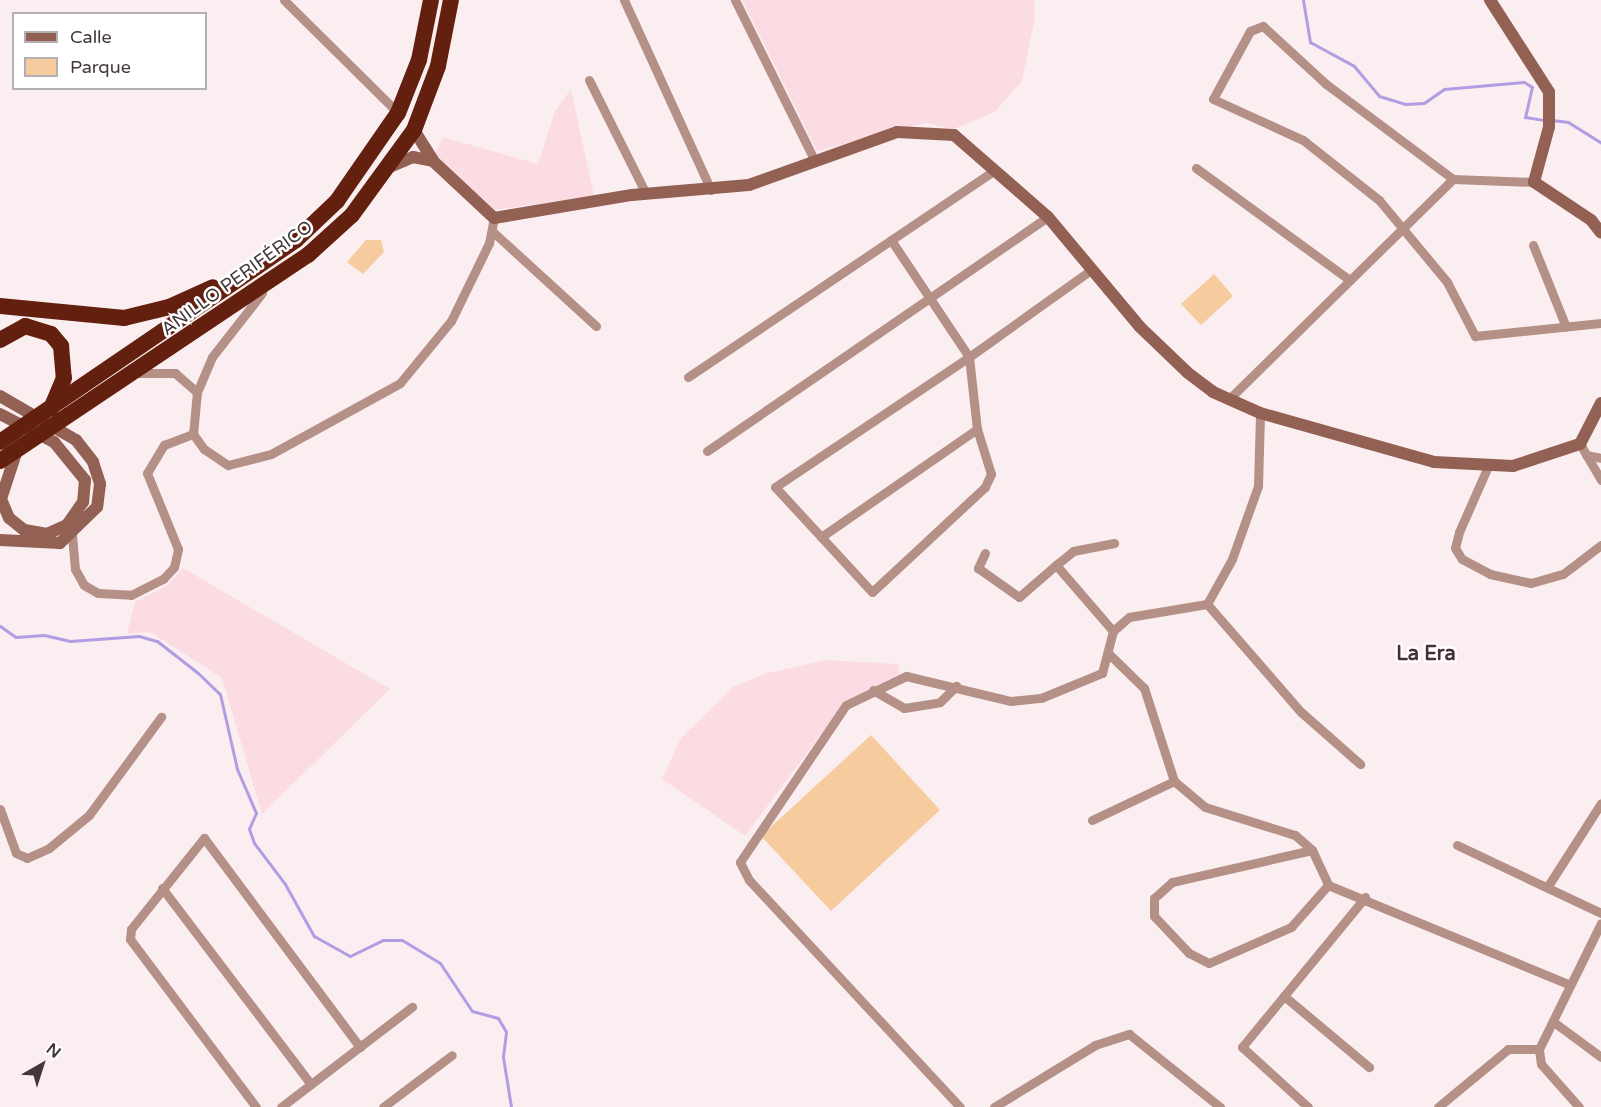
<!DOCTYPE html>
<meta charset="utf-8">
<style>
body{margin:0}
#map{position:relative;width:1601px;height:1107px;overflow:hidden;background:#fbeef1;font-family:"Varela Round",sans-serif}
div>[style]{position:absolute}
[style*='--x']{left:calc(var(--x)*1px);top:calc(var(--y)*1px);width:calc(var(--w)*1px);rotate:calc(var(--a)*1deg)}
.built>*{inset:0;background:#fcdce3}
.green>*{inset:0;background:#f6cb9e}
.stream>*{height:3px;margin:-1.5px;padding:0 1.5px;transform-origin:1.5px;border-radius:1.5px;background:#b19de3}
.street>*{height:9px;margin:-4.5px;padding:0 4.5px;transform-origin:4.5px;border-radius:4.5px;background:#b49087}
.secondary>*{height:12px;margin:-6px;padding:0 6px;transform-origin:6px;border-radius:6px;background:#936154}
.highway>*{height:16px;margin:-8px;padding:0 8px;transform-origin:8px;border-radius:8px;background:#63200f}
span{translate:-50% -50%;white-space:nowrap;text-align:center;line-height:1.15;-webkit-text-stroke:5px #fff;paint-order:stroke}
.street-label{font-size:18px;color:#43373a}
.neighbourhood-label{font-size:20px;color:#462f35;font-weight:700}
.legend{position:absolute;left:12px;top:12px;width:195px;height:78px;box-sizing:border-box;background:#fff;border:2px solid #b4afb0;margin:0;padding:8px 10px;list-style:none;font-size:18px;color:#43373a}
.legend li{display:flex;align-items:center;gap:12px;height:30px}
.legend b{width:30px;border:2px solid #b4afb0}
.north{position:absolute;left:12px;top:1035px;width:60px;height:60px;-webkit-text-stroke:4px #fff;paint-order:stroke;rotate:39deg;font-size:16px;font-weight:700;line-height:24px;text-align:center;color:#43373a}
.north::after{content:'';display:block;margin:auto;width:21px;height:27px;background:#43373a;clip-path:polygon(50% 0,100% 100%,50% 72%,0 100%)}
</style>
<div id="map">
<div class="built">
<i style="clip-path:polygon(742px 0,1034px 0,1035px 17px,1022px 81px,995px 112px,954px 129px,925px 123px,817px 151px)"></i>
<i style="clip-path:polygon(571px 89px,594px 196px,493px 210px,435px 154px,443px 137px,538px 164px,555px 111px)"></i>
<i style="clip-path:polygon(183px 568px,390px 689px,262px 814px,222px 678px,150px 632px,127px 634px,135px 602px,166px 586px)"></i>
<i style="clip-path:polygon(827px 660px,898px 664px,900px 674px,845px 702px,745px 836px,662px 779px,681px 738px,733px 687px,764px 674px)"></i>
</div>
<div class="green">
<i style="clip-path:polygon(366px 240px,381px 240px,384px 252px,363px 274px,347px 262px)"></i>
<i style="clip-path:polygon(1214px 274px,1233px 296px,1201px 325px,1181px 304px)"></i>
<i style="clip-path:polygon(871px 735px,940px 810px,831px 911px,761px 836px)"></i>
</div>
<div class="stream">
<i style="--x:1303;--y:0;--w:43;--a:80.5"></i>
<i style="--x:1310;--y:42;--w:50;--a:28.6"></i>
<i style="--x:1354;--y:66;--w:39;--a:50"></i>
<i style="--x:1379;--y:96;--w:28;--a:17"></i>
<i style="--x:1406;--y:104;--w:18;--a:-3"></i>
<i style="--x:1424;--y:103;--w:24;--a:-35"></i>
<i style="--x:1444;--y:89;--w:80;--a:-5"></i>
<i style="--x:1524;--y:82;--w:9;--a:32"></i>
<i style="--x:1532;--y:87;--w:31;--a:103"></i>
<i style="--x:1525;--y:117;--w:20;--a:9"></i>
<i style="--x:1552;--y:120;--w:16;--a:7"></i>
<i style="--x:1568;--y:122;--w:39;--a:32"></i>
<i style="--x:0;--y:626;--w:19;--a:35"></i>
<i style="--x:16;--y:637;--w:28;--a:-4"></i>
<i style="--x:44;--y:635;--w:27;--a:13"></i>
<i style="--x:70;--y:641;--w:69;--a:-4.1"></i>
<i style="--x:139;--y:636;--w:19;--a:16"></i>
<i style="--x:157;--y:641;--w:52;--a:38"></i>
<i style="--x:198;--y:673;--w:30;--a:44"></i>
<i style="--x:220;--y:694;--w:77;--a:77.2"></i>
<i style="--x:237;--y:769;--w:48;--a:66.6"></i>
<i style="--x:256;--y:813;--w:17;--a:114"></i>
<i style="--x:249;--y:829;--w:15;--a:70"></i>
<i style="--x:254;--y:843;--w:51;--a:52.9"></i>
<i style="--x:285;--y:884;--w:60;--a:60.9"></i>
<i style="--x:314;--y:936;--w:41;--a:29.1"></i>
<i style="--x:350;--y:956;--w:37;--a:-26"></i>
<i style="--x:383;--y:940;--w:19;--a:0"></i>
<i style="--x:402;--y:940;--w:44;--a:31.2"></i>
<i style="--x:440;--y:963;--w:58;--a:56.3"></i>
<i style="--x:472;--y:1011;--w:27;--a:15"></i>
<i style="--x:498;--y:1018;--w:16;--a:60"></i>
<i style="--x:506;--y:1032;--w:25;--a:97"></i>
<i style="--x:503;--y:1057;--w:51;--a:80.9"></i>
</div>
<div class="street">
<i style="--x:284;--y:0;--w:161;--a:44.7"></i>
<i style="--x:624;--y:0;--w:209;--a:65.4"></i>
<i style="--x:735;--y:0;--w:178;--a:63.6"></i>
<i style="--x:589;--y:80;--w:127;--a:63.4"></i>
<i style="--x:1196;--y:168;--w:187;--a:36.1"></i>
<i style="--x:1453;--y:179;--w:159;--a:-143.2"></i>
<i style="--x:1326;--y:84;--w:86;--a:-137.4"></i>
<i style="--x:1263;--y:26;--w:14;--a:159"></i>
<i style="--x:1250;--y:31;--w:77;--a:118.6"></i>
<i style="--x:1213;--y:99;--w:99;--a:24.5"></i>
<i style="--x:1303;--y:140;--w:97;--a:38.3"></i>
<i style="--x:1379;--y:200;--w:107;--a:50.3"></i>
<i style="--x:1447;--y:282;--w:61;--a:62.6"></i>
<i style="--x:1475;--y:336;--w:127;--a:-5.9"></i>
<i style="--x:492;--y:231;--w:141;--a:42.4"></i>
<i style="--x:891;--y:240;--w:141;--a:56.3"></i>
<i style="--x:969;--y:357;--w:72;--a:83.7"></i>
<i style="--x:977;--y:429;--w:47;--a:72.7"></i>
<i style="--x:991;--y:474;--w:14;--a:115"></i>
<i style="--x:985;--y:487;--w:154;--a:137.1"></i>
<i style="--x:872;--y:592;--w:143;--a:-132.7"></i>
<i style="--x:775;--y:487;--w:234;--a:-33.8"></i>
<i style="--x:969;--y:357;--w:150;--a:-35.5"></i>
<i style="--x:1533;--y:245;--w:88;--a:68.1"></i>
<i style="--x:262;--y:293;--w:81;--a:128"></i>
<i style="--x:212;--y:357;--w:38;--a:113"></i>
<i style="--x:197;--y:392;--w:42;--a:95.4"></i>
<i style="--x:193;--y:434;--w:19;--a:54"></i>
<i style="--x:204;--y:449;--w:29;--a:34"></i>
<i style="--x:228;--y:465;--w:44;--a:-14.3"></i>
<i style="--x:271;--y:454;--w:147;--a:-28.8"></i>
<i style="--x:400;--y:383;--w:80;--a:-50.6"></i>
<i style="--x:451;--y:321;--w:87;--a:-64"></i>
<i style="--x:489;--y:243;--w:25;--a:-79"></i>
<i style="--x:139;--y:373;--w:36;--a:0"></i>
<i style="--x:175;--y:373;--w:29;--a:41"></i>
<i style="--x:688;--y:377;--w:368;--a:-34"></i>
<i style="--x:1228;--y:400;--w:315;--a:-44.5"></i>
<i style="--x:1453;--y:179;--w:81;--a:2.1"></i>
<i style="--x:1580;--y:444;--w:42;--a:59.7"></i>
<i style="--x:707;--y:451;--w:414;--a:-34.5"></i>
<i style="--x:1586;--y:455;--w:15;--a:11"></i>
<i style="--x:1489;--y:464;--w:74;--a:113.8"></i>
<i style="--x:1459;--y:532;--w:16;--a:104"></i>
<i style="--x:1455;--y:548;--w:13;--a:58"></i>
<i style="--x:1462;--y:559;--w:32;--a:28"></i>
<i style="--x:1490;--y:574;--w:42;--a:12.4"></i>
<i style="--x:1531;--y:583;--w:33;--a:-16"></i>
<i style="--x:1563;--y:574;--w:48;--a:-37.3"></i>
<i style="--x:72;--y:535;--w:34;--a:85"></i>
<i style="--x:75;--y:569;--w:18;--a:61"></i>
<i style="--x:84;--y:585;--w:16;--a:30"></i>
<i style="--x:98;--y:593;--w:33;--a:3"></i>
<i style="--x:131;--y:595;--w:36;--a:-27"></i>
<i style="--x:163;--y:579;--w:16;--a:-47"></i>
<i style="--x:174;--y:567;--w:18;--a:-77"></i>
<i style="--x:178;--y:549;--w:82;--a:-112.2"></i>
<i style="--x:147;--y:473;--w:33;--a:-59"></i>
<i style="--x:164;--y:445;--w:31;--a:-21"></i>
<i style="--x:821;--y:537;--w:190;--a:-34.7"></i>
<i style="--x:985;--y:553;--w:17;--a:115"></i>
<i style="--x:978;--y:568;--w:50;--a:35.3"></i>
<i style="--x:1019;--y:597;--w:49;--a:-40.9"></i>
<i style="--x:1056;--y:565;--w:87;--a:49.2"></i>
<i style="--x:1056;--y:565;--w:22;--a:-39"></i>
<i style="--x:1073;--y:551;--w:42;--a:-11"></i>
<i style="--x:1207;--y:604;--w:143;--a:49"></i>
<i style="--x:1301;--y:712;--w:79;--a:41.4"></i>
<i style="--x:1109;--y:654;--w:49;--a:44.2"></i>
<i style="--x:1144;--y:688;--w:98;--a:72.1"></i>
<i style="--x:1174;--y:781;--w:40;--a:40"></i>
<i style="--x:1205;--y:807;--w:94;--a:17.3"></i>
<i style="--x:1295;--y:835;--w:23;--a:41"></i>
<i style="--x:1312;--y:850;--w:38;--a:65"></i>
<i style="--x:1328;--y:885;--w:260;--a:22.4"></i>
<i style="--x:873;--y:690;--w:36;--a:30"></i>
<i style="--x:904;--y:708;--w:36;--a:-9"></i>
<i style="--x:940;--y:702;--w:23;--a:-45"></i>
<i style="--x:0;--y:809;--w:47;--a:70"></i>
<i style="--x:16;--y:853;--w:12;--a:24"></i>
<i style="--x:27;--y:858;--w:24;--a:-24"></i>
<i style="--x:49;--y:848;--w:52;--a:-39.5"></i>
<i style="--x:89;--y:815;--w:122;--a:-53.7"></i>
<i style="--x:1092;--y:820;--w:91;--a:-25.4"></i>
<i style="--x:1457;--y:845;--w:159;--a:25.3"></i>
<i style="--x:1312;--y:850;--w:144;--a:167.1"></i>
<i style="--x:1172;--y:882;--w:24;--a:138"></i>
<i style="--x:1154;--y:898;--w:18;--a:90"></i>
<i style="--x:1154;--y:916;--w:51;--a:46.6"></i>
<i style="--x:1189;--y:953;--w:22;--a:27"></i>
<i style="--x:1209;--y:963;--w:90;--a:-23.7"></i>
<i style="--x:1291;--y:927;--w:56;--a:-48.6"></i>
<i style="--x:1548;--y:886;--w:98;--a:-57.4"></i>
<i style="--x:162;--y:888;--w:246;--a:52.8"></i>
<i style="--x:1284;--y:996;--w:111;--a:39.9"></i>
<i style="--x:1555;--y:1023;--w:57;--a:36.5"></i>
<i style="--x:256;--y:1107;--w:210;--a:-126.9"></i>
<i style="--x:130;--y:939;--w:10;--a:-84"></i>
<i style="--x:131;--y:929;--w:117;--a:-51.3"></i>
<i style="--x:204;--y:838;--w:261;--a:53.3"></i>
<i style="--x:281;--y:1107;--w:165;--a:-37.4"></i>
<i style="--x:383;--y:1107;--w:86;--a:-37"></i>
<i style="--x:960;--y:1107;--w:310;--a:-132.9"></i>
<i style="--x:749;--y:880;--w:20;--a:-117"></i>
<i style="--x:740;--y:862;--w:189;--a:-56"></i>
<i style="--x:846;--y:705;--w:67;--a:-25.8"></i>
<i style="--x:906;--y:676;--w:108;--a:13.4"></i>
<i style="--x:1011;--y:701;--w:30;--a:-6"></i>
<i style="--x:1041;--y:698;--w:66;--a:-22.3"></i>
<i style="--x:1102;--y:673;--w:43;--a:-75.3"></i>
<i style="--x:1113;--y:631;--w:21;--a:-41"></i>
<i style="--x:1129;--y:617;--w:79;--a:-9.5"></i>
<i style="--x:1207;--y:604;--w:51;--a:-60.9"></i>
<i style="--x:1232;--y:559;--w:77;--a:-70.4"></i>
<i style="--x:1258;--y:486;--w:73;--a:-88.4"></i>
<i style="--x:994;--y:1107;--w:119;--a:-31.5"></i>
<i style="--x:1095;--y:1045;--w:36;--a:-18"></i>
<i style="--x:1129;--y:1034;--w:117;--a:38.7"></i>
<i style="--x:1308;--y:1107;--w:89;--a:-137.7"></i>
<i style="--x:1242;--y:1047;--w:194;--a:-50.6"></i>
<i style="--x:1438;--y:1107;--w:91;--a:-39.6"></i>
<i style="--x:1508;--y:1049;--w:31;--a:0"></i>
<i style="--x:1579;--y:1107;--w:57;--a:-131.5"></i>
<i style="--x:1541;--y:1064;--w:15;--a:-98"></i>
<i style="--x:1539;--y:1049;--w:140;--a:-63.8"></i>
</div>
<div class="secondary">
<i style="--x:1490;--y:0;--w:109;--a:57.3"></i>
<i style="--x:1549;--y:92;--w:35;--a:90"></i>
<i style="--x:1549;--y:127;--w:57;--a:105.3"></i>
<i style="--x:1534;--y:182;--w:69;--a:33.7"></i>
<i style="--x:1591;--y:220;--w:16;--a:52"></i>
<i style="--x:414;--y:130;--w:36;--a:58"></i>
<i style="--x:433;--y:161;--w:83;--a:43.1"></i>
<i style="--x:494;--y:218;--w:140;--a:-9.5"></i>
<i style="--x:632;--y:195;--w:117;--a:-4.9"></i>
<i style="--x:749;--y:185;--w:157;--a:-19.7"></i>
<i style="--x:897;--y:132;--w:57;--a:3"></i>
<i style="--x:954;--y:135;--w:125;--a:41.1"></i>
<i style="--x:1048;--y:217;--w:143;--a:50.1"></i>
<i style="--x:1140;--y:327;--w:66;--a:43.8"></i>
<i style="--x:1188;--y:373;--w:31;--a:37"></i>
<i style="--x:1213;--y:392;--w:51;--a:24.1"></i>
<i style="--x:1260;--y:413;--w:181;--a:15.7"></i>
<i style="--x:1434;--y:462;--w:79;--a:2.9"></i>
<i style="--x:1513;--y:466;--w:71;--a:-18.2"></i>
<i style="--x:1580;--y:444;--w:46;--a:-62.9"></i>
<i style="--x:392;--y:166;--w:23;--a:-23"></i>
<i style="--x:413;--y:157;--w:20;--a:11"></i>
<i style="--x:0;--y:396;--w:88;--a:30.1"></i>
<i style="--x:76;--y:440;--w:28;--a:52"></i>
<i style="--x:93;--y:462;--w:23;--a:72"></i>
<i style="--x:100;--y:484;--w:23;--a:97"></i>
<i style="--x:97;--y:507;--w:52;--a:135.8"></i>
<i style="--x:60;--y:543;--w:60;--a:-177.1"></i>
<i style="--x:0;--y:414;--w:61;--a:27.4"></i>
<i style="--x:54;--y:442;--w:49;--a:50.8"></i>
<i style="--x:85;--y:480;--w:22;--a:95"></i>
<i style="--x:83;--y:502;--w:28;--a:125"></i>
<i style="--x:67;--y:525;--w:22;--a:156"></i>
<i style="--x:47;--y:534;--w:23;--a:-170"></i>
<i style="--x:24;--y:530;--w:19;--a:-141"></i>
<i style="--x:9;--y:518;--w:21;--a:-113"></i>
<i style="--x:1;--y:499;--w:52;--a:-71.9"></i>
</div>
<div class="highway">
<i style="--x:0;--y:306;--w:125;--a:5.5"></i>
<i style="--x:124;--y:318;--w:46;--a:-13.7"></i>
<i style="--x:169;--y:307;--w:48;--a:-24.4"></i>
<i style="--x:0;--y:340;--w:29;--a:-29"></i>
<i style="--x:25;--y:326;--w:27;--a:17"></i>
<i style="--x:51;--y:334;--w:16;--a:50"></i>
<i style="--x:61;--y:346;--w:32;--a:85"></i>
<i style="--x:64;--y:378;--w:33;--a:113"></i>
<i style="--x:0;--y:442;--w:358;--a:-34.3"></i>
<i style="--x:296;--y:240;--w:57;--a:-43.6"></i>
<i style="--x:337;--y:201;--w:107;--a:-55.3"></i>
<i style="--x:398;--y:113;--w:57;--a:-68.4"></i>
<i style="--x:419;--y:60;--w:61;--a:-78.7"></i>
<i style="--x:0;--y:461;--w:371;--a:-33.8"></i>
<i style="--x:308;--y:255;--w:59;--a:-42.3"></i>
<i style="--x:352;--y:215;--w:105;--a:-53.9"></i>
<i style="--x:414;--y:130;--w:68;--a:-69.4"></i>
<i style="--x:438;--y:66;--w:67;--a:-78.9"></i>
</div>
<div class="street-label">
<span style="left:237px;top:278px;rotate:-36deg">ANILLO PERIFÉRICO</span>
</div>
<div class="neighbourhood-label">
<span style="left:1426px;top:654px">La Era</span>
</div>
<ul class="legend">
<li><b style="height:8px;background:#936154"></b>Calle</li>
<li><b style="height:16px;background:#f6cb9e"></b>Parque</li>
</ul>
<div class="north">N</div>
</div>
